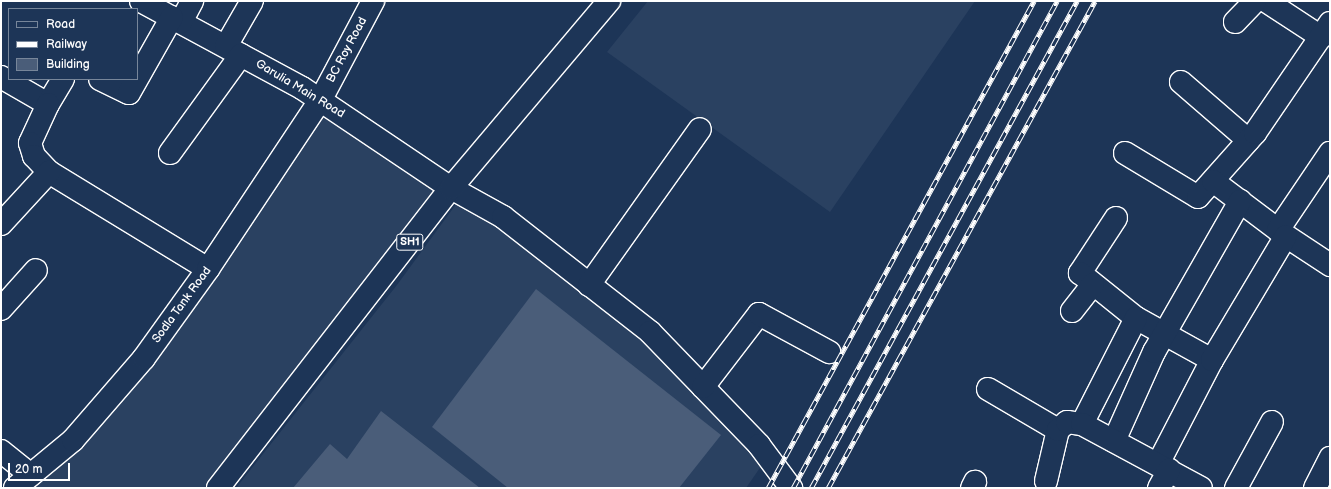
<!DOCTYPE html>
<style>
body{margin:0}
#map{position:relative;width:1331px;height:489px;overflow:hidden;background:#1d3557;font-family:"Balsamiq Sans",sans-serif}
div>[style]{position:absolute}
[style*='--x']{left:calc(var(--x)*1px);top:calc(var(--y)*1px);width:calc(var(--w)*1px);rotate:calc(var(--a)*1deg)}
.built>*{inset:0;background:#2a4161}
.building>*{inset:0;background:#4a5d79}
.roads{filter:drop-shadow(1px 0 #fff) drop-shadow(-1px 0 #fff) drop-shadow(0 1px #fff) drop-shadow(0 -1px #fff)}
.minor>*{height:22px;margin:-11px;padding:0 11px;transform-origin:11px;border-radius:11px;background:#1d3557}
.major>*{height:22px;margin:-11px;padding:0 11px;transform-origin:11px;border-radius:11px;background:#1d3557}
.rail>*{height:4.5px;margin-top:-2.25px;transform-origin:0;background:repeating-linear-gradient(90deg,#1d3557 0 9px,#fff 0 18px);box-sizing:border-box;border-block:1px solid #fff}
span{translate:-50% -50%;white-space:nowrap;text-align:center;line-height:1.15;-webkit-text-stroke:3px #1d3557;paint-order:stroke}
.shield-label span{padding:1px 3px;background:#1d3557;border:1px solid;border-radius:3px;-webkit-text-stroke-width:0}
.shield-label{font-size:11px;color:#fff;font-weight:700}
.street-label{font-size:12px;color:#fff}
.frame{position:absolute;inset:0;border:2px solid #fff;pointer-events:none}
.legend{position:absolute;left:8px;top:8px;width:130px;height:72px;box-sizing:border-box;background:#1d3557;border:1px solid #77869a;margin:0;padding:5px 7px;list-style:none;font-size:12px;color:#fff}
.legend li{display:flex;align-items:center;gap:8px;height:20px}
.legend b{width:20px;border:1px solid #77869a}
.scale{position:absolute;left:8px;top:463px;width:62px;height:18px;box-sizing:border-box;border:2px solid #fff;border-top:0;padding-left:5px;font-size:12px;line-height:14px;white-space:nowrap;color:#fff;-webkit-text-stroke:3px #1d3557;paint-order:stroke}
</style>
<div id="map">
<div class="built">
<i style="clip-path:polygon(648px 1px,975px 1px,830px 212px,607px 52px)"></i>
<i style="clip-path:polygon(324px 109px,452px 184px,216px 488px,29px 488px,74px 450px)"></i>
<i style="clip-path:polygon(465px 192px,645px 339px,764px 462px,746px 488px,236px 488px,397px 285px)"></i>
</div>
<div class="building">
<i style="clip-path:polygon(536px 289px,721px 435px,679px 488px,508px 488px,432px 427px)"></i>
<i style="clip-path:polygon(381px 411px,480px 488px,293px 488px,330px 444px,347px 459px)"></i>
</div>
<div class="roads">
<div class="minor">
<i style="--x:141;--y:1;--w:183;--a:28.4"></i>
<i style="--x:302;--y:88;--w:179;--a:33.9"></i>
<i style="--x:451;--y:188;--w:60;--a:29.1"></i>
<i style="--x:503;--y:217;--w:187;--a:38"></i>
<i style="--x:650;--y:332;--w:157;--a:46"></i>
<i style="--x:759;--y:445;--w:54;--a:53.3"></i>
<i style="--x:1266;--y:1;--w:66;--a:33.2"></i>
<i style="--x:181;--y:22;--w:24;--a:-62"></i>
<i style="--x:1235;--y:22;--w:29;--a:-46"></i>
<i style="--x:226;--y:46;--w:52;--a:-60"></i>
<i style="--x:1;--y:77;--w:54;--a:29.9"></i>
<i style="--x:48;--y:104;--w:29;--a:-59"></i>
<i style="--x:100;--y:79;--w:32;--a:26"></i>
<i style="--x:129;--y:93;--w:87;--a:-60.5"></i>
<i style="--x:1181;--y:82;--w:89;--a:40.9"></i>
<i style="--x:48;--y:104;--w:43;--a:114.8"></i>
<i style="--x:30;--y:143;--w:14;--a:73"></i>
<i style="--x:34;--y:156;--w:22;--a:47"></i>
<i style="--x:49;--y:172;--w:186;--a:31.4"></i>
<i style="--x:170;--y:153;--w:121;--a:-54.1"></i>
<i style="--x:1125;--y:153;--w:85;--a:31.1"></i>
<i style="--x:1198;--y:197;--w:86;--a:-48.3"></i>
<i style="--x:1255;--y:133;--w:133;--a:-55.7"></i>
<i style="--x:1213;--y:181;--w:91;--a:37"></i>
<i style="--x:1286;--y:236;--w:53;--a:33.4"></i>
<i style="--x:1116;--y:218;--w:66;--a:123.2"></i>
<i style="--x:1080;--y:273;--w:72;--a:38.8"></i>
<i style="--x:1136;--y:318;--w:87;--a:28.9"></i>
<i style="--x:1;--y:224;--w:71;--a:-47.3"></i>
<i style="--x:1278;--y:230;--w:93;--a:-56"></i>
<i style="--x:589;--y:285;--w:191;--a:-54.6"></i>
<i style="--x:1;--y:309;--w:52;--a:-48.1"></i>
<i style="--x:1072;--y:311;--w:34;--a:-52"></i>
<i style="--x:703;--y:387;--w:92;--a:-52.5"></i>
<i style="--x:759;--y:314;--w:80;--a:28.5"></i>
<i style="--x:988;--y:389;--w:81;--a:30.4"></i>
<i style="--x:1082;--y:424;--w:119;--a:-63"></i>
<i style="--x:1114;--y:441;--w:98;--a:-65.8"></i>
<i style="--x:1154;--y:352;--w:174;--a:-60.3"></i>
<i style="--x:1;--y:451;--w:38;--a:39"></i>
<i style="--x:1158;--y:464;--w:117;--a:-62.6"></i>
<i style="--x:1212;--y:360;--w:144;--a:-59.2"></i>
<i style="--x:1046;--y:481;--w:52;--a:-76.8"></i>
<i style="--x:1058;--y:430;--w:12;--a:-42"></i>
<i style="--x:1067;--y:422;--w:15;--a:8"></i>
<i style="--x:1082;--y:424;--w:135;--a:28.3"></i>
<i style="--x:15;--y:488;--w:75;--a:-39.6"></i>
<i style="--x:73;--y:440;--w:108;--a:-49.1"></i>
<i style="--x:144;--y:358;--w:110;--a:-54.3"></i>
<i style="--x:208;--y:269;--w:204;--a:-56.4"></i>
<i style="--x:321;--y:99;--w:111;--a:-62"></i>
<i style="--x:972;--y:488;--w:7;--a:-63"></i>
<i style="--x:1159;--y:488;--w:21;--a:-61"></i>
<i style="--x:1236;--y:488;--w:75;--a:-61.4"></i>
<i style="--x:1315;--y:488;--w:34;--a:-63"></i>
</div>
<div class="major">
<i style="--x:218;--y:488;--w:380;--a:-52.2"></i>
<i style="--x:451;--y:188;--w:245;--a:-49.8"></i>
</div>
</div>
<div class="rail">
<i style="--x:768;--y:488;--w:555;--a:-61.36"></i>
<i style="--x:793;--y:488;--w:554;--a:-61.54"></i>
<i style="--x:811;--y:488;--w:555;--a:-61.36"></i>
<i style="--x:828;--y:488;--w:555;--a:-61.27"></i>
</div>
<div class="shield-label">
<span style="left:410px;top:242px">SH1</span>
</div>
<div class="street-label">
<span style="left:347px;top:50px;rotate:-62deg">BC Roy Road</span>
<span style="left:300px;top:89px;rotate:31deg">Garulia Main Road</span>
<span style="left:182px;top:305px;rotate:-54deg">Sodla Tank Road</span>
</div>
<div class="frame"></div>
<ul class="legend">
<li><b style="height:5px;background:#1d3557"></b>Road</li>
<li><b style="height:5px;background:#fff"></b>Railway</li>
<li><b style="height:11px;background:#4a5d79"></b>Building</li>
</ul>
<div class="scale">20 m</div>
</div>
